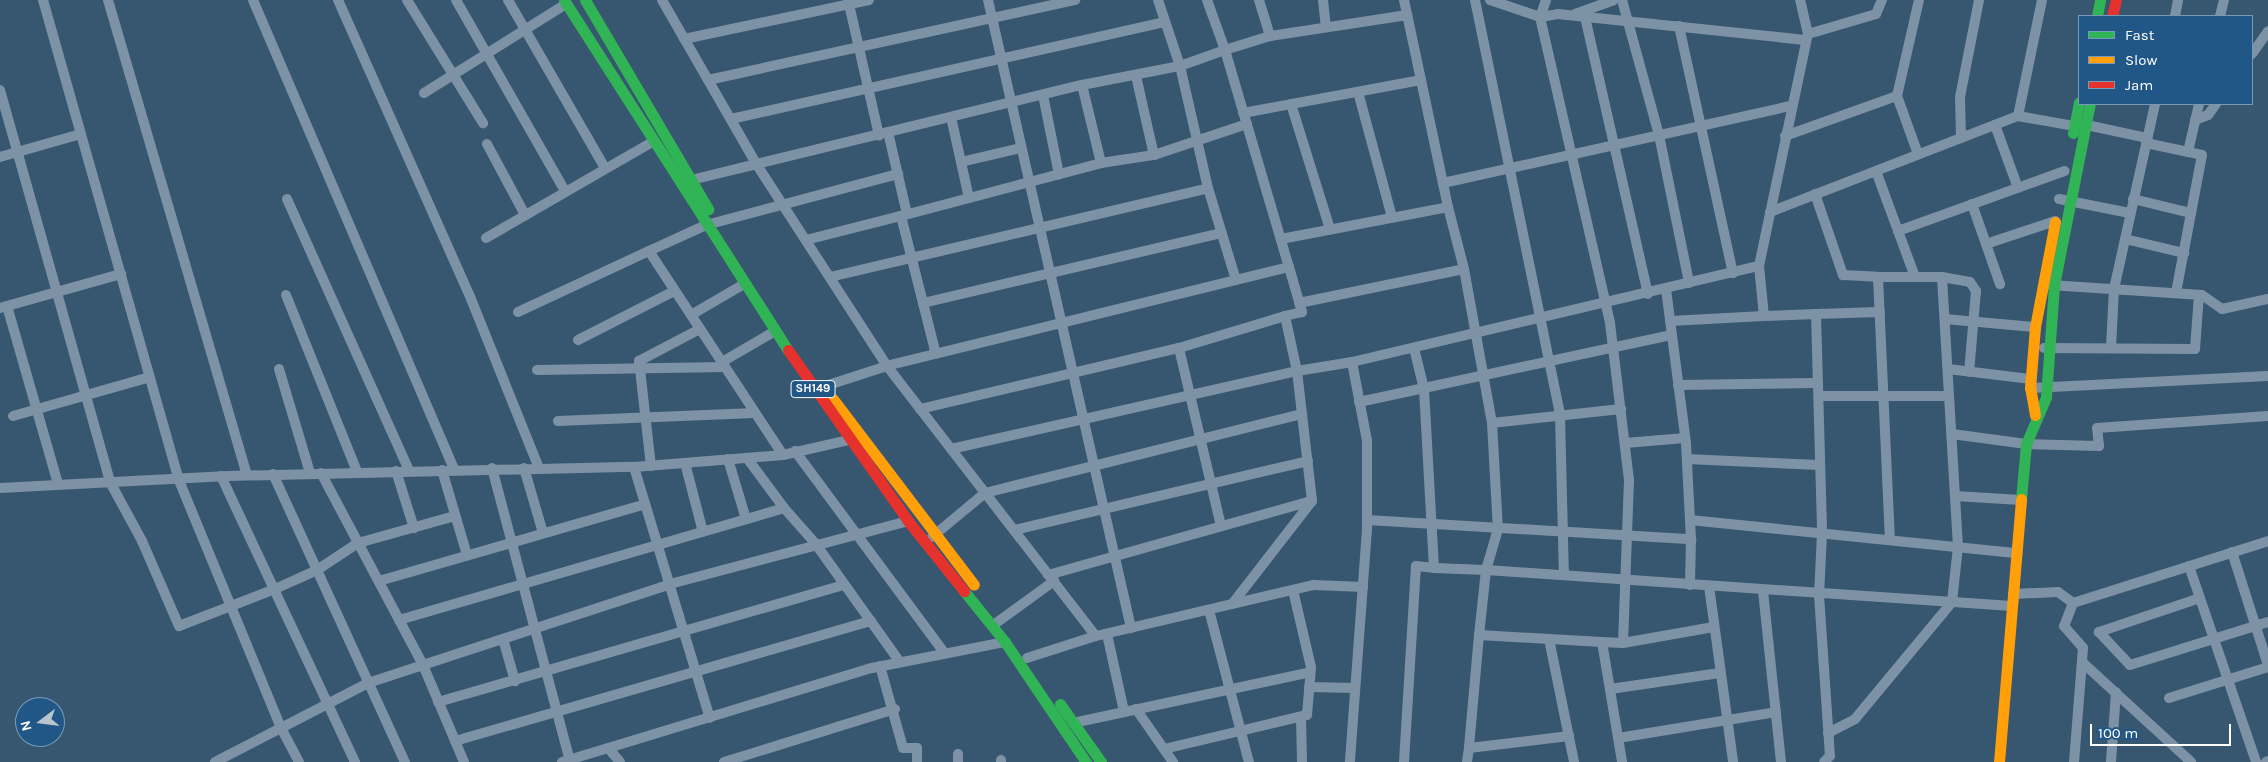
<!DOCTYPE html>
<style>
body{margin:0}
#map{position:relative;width:2268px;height:762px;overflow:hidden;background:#375670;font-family:Karla,sans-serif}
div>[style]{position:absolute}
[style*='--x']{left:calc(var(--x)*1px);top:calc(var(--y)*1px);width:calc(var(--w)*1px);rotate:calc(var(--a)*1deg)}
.street>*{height:10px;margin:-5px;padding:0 5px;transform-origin:5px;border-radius:5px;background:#7e92a5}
.fast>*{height:11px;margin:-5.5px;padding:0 5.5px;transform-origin:5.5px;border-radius:5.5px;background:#30b455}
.slow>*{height:11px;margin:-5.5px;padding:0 5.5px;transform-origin:5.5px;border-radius:5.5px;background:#ff9f0a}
.jam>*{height:11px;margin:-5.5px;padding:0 5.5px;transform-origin:5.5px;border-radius:5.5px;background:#e5322d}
span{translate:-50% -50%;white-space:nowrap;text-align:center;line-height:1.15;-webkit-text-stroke:4px #205787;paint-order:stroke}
.shield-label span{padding:1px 4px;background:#205787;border:1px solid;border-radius:4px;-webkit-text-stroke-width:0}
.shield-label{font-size:12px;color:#fff;font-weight:700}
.legend{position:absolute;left:2078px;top:15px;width:175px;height:90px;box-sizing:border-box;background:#205787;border:1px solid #799ab7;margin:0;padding:6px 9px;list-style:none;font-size:15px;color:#fff}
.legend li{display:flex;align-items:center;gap:10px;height:25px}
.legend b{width:25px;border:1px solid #799ab7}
.north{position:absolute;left:15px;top:697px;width:50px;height:50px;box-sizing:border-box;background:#205787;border:1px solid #799ab7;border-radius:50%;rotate:255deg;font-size:14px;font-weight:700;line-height:20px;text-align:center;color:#fff}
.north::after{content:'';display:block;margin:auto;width:18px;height:22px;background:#b9c4cd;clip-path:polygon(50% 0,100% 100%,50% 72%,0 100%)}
.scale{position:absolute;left:2090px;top:724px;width:141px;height:22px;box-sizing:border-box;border:2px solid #fff;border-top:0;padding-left:6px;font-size:15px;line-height:18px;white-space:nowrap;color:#fff;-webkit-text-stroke:4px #205787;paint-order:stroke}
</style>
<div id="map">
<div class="street">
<i style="--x:43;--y:0;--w:497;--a:74.2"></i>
<i style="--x:178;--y:478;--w:270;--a:67.6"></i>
<i style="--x:281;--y:728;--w:98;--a:-27.3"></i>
<i style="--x:368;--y:683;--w:318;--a:-18.1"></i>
<i style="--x:670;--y:584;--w:246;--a:-14.8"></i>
<i style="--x:108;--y:0;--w:495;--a:73.7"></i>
<i style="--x:253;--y:0;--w:510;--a:66.8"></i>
<i style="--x:338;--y:0;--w:327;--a:66"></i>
<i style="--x:471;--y:299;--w:182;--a:68.1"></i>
<i style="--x:407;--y:0;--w:145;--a:58.3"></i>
<i style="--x:456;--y:0;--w:220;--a:60.3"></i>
<i style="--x:508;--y:0;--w:194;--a:60"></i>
<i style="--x:662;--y:0;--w:187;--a:60.1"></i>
<i style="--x:755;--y:162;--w:243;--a:57.1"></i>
<i style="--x:887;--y:366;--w:341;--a:52.3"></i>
<i style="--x:848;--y:0;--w:139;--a:77.1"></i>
<i style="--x:988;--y:0;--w:644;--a:77.17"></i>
<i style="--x:1158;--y:0;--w:70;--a:71.6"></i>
<i style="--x:1180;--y:66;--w:125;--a:77.1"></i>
<i style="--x:1207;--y:0;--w:53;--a:70.2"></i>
<i style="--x:1225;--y:50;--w:47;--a:-17.3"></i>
<i style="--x:1270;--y:36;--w:139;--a:-8.7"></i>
<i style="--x:1259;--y:0;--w:38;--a:73"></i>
<i style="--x:1323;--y:0;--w:27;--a:84"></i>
<i style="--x:1404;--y:0;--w:187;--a:78"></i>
<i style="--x:1475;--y:0;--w:424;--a:78.4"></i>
<i style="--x:1560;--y:415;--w:160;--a:88.6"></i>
<i style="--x:1490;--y:0;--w:53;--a:18.8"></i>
<i style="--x:1540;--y:17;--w:314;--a:77.1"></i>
<i style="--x:1610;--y:323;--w:158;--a:83.1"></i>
<i style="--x:1629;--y:480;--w:163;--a:92.1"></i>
<i style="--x:1623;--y:643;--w:21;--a:-177"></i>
<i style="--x:1602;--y:642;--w:122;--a:80.5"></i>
<i style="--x:1546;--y:0;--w:18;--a:109"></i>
<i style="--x:1540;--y:17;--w:18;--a:-9"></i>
<i style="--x:1558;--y:14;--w:248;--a:6"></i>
<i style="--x:1622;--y:0;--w:140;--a:74.7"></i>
<i style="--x:1659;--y:135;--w:151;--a:78.5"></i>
<i style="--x:1575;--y:14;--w:41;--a:-19.7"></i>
<i style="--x:2175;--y:16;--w:16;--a:-79"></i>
<i style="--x:2220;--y:16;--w:16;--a:-76"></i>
<i style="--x:1585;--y:17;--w:284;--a:77.2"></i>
<i style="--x:1679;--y:26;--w:253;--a:77.7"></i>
<i style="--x:1808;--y:34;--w:71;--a:-16.4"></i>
<i style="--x:1876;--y:14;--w:15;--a:-67"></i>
<i style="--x:684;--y:39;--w:189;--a:-11.9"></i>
<i style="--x:2252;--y:54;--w:28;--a:-55"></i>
<i style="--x:1136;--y:76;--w:81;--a:77.2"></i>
<i style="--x:708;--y:80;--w:376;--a:-12.3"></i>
<i style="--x:1082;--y:85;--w:80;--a:76.3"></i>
<i style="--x:0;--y:90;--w:407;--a:74.3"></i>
<i style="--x:110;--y:482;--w:67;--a:61.5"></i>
<i style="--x:142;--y:541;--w:93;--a:66.5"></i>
<i style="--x:179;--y:626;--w:103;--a:-21.1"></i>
<i style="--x:275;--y:589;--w:46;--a:-24.3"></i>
<i style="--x:317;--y:570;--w:49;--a:-33.4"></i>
<i style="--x:358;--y:543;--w:101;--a:-15.6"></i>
<i style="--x:1358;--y:92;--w:130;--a:74.8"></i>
<i style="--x:424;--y:93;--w:168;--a:-32.1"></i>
<i style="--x:1043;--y:95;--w:81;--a:78.6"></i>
<i style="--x:1291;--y:104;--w:131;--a:72.7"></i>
<i style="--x:1243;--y:113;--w:181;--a:-10.5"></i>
<i style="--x:2018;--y:116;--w:118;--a:-78.3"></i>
<i style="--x:951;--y:117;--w:83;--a:77.5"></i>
<i style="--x:731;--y:119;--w:445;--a:-12.6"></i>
<i style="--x:2195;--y:120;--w:14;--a:-21"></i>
<i style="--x:2208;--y:115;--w:14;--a:-54"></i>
<i style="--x:2082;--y:124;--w:66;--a:12.2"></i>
<i style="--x:1995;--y:125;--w:67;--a:69.9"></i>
<i style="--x:888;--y:132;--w:84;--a:77"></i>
<i style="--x:1785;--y:136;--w:119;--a:-19.7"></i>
<i style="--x:1961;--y:138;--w:41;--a:-91.4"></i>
<i style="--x:1960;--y:97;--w:99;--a:-78.9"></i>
<i style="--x:2146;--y:143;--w:57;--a:12.1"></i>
<i style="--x:2202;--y:155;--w:140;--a:100.7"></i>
<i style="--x:487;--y:144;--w:81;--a:61.8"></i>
<i style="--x:2188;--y:152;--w:49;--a:-77.1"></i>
<i style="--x:1918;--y:154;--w:62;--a:-109.9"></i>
<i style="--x:1897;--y:96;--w:98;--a:-77.1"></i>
<i style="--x:0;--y:157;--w:84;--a:-15.9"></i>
<i style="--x:961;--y:162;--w:61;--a:-13.3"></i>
<i style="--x:1876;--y:171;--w:113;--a:69.8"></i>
<i style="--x:687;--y:181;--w:406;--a:-13.7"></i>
<i style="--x:1082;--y:85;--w:100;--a:-11"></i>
<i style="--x:1180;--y:66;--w:48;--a:-19.6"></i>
<i style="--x:1225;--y:50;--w:226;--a:73.6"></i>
<i style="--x:1289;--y:267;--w:414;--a:166.2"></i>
<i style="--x:887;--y:366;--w:78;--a:162"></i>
<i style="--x:1815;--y:194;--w:86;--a:70.9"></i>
<i style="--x:1843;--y:275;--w:35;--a:3"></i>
<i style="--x:1878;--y:277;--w:263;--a:87.4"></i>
<i style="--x:287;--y:199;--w:298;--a:65.8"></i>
<i style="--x:2059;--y:199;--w:72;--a:11.2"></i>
<i style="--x:2133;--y:199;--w:60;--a:13.6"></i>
<i style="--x:1972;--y:204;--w:85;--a:70.7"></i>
<i style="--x:1448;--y:207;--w:64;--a:75.5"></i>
<i style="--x:1770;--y:212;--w:266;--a:-21.2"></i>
<i style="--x:2018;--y:116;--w:58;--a:10"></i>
<i style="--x:901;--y:216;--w:207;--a:-14.8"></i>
<i style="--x:1101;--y:163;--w:54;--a:-8.6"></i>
<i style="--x:1154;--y:155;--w:98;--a:-18.4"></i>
<i style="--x:1898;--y:231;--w:177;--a:-19.8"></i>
<i style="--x:486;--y:238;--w:192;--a:-30"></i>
<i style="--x:1281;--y:239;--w:170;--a:-10.8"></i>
<i style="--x:1448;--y:207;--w:25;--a:-102"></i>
<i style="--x:1443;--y:183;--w:356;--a:-12.5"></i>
<i style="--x:2125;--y:239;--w:61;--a:13.3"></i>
<i style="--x:806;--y:240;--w:98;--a:-14.2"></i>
<i style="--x:901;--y:216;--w:142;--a:75.8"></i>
<i style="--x:1986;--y:244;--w:73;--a:-18.4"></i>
<i style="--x:1759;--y:266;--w:50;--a:84.3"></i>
<i style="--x:1764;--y:316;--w:52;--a:-2.2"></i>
<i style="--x:1816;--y:314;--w:220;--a:88.4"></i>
<i style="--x:1822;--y:534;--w:61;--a:92.8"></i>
<i style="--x:1819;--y:595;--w:161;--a:86.1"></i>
<i style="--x:1830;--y:756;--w:8;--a:135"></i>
<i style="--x:1289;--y:267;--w:47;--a:73.9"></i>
<i style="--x:1302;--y:312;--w:17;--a:167"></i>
<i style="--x:1285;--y:316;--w:56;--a:77.7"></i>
<i style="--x:1297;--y:371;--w:56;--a:-9.3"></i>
<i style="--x:1352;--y:362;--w:80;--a:79.2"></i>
<i style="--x:1367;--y:441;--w:88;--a:90"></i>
<i style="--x:1367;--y:529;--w:234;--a:94.2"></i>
<i style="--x:830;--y:277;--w:388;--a:-13.2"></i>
<i style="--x:1208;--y:188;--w:96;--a:73.1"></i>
<i style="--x:1942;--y:277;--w:28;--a:10"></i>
<i style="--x:1970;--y:282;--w:11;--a:56"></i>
<i style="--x:1976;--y:291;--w:81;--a:94.9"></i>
<i style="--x:2050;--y:285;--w:152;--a:3.8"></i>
<i style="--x:2202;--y:295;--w:24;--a:35"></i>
<i style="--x:2222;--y:309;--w:47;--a:-12.3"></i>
<i style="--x:286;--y:295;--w:191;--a:68.1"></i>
<i style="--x:923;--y:303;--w:307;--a:-13.2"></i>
<i style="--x:1299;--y:303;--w:168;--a:-11.6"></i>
<i style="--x:1464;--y:269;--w:157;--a:79.7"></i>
<i style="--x:1492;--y:423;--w:106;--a:86.8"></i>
<i style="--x:1498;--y:529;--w:43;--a:106.3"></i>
<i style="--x:1486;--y:570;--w:527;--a:3.92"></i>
<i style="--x:7;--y:306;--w:185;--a:74"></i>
<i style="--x:0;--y:308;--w:126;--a:-15.7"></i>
<i style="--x:518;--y:312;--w:145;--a:-25"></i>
<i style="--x:1816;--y:314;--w:64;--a:-1.8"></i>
<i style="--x:691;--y:315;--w:61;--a:-30.3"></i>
<i style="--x:1945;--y:319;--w:90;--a:5.1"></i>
<i style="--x:1670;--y:321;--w:94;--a:-3"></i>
<i style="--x:578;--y:340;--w:108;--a:-27"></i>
<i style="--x:2044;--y:348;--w:151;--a:0.4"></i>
<i style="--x:2195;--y:349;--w:54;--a:-85.8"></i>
<i style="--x:2111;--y:348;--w:59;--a:-87.1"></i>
<i style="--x:2114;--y:289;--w:189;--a:-77.5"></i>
<i style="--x:722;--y:362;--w:61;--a:-30.3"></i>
<i style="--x:1352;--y:362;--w:418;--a:-13.3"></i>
<i style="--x:1759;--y:266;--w:237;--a:-78.1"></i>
<i style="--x:1808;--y:34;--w:35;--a:-103"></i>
<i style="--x:279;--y:369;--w:109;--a:73.4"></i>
<i style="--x:1948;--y:369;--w:84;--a:6.9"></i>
<i style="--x:537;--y:370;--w:188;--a:-0.9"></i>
<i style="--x:1678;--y:385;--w:140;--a:-0.8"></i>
<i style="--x:2030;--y:388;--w:238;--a:-2.9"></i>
<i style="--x:1819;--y:396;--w:130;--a:0"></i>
<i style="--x:1359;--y:402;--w:320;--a:-12.1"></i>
<i style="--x:920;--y:409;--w:266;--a:-13.3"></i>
<i style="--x:13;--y:416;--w:142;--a:-15.9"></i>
<i style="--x:558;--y:421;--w:197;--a:-2.3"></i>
<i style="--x:1492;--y:423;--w:130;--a:-6.2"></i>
<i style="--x:1952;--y:434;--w:75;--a:7.7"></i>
<i style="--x:2026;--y:444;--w:73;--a:1.6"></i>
<i style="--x:2099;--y:446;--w:18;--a:-96"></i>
<i style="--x:2097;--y:428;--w:171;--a:-4"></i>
<i style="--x:1625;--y:443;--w:60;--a:-4.8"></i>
<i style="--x:951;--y:449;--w:355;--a:-12.7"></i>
<i style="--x:1297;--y:371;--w:131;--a:83.4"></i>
<i style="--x:1312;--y:501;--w:130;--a:127.8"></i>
<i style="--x:795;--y:451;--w:250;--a:53.5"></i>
<i style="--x:783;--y:455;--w:244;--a:-123.3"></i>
<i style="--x:649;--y:251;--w:63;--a:-24.5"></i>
<i style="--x:706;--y:225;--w:199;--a:-14.9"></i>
<i style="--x:747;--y:458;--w:62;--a:53.5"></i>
<i style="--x:728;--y:459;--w:63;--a:73.3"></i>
<i style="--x:1687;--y:459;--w:133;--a:2.6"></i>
<i style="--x:685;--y:463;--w:71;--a:75.4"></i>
<i style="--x:651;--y:466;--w:106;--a:-96.5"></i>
<i style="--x:639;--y:361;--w:69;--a:-27.7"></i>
<i style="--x:634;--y:467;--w:262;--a:73.2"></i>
<i style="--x:492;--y:468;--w:304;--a:75.1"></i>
<i style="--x:524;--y:468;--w:68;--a:73.7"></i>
<i style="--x:442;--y:470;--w:89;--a:73.6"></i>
<i style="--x:396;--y:471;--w:60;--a:72.5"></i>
<i style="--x:321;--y:473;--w:217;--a:62"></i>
<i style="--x:423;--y:665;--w:105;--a:67.1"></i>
<i style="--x:273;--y:474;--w:317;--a:65.4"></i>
<i style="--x:221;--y:476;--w:316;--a:64.9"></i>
<i style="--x:0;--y:488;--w:228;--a:-3"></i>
<i style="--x:228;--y:476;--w:406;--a:-1.3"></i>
<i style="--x:634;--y:467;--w:149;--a:-4.6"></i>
<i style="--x:783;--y:455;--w:68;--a:-12.8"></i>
<i style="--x:1955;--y:496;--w:66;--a:3.5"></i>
<i style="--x:1367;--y:520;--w:325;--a:3.4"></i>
<i style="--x:1691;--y:539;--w:96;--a:-93"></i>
<i style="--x:1686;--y:443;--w:155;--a:-97.4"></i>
<i style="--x:1690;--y:520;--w:329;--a:5.8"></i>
<i style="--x:1221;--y:526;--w:183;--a:-103.3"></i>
<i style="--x:1179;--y:348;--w:111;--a:-16.8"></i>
<i style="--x:1014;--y:530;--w:302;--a:-13.2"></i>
<i style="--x:932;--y:537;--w:69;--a:-39.7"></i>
<i style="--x:985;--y:493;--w:327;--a:-14"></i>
<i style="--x:2232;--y:552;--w:119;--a:72.3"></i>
<i style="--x:2189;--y:566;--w:207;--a:71.1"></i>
<i style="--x:1434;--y:568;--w:52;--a:2.2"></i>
<i style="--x:1486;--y:570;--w:65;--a:96.1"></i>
<i style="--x:1479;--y:635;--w:123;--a:3.3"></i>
<i style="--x:1048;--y:575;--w:274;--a:-15.7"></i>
<i style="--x:379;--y:581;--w:277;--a:-16.1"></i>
<i style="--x:1690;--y:585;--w:46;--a:-88.8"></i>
<i style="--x:1709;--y:586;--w:178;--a:82.2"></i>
<i style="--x:1763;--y:591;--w:172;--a:84"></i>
<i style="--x:2013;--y:594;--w:45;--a:-2.5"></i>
<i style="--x:2058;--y:592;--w:19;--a:36"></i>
<i style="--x:2073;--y:603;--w:205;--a:-17.6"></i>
<i style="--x:2200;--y:598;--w:107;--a:161.4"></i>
<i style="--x:2099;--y:632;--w:45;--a:46.8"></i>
<i style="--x:2130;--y:665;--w:145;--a:-17.3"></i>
<i style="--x:2073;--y:603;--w:25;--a:111"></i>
<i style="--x:2064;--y:626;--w:29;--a:49"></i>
<i style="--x:2083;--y:648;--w:114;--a:94.5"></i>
<i style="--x:1209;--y:610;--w:157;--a:75.3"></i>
<i style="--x:399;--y:620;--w:401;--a:-16.2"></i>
<i style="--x:784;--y:508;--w:47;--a:48.5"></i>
<i style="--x:815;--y:543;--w:146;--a:54.5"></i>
<i style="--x:992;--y:626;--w:77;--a:-36"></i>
<i style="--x:1107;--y:634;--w:79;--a:77.6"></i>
<i style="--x:1479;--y:635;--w:113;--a:95.1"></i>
<i style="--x:1469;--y:748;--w:101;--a:-6.8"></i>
<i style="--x:503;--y:639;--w:44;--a:74.1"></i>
<i style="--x:1549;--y:639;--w:126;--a:78.5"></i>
<i style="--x:1623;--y:643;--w:92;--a:-10"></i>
<i style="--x:1027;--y:658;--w:72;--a:-17.7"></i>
<i style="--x:1096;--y:636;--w:224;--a:-13.2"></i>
<i style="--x:1314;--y:585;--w:49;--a:2.3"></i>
<i style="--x:2082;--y:662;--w:148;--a:42.5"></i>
<i style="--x:880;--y:666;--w:85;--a:74.3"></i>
<i style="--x:903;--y:748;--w:14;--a:0"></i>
<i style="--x:917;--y:748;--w:14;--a:90"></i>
<i style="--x:1309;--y:687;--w:46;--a:1.2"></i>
<i style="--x:1610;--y:689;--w:111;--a:-8.3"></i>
<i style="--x:2169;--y:698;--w:104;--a:-17.4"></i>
<i style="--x:438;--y:702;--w:423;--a:-16.1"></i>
<i style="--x:1136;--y:709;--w:65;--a:55.1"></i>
<i style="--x:1301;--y:717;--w:45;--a:88.7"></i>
<i style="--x:1073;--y:723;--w:242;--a:-12.1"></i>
<i style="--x:1828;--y:733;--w:30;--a:-27"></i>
<i style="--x:1855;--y:719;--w:152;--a:-50.3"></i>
<i style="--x:1952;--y:602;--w:55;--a:-83.8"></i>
<i style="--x:1958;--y:547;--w:270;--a:-93.4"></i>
<i style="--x:1942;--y:277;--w:64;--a:180"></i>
<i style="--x:1618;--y:738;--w:160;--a:-9.3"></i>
<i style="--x:455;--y:741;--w:433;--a:-16.1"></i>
<i style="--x:608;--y:748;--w:18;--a:49"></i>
<i style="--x:1164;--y:749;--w:147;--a:-13.4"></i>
<i style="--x:1307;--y:715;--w:48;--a:-85.2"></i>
<i style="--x:1311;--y:667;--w:79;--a:-103.2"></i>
<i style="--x:215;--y:762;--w:74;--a:-27.3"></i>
<i style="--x:281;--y:728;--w:38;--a:62"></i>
<i style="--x:562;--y:762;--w:324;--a:-16.9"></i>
<i style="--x:872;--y:668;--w:136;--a:-11.1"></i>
<i style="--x:724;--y:762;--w:179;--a:-17.2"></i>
<i style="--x:958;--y:762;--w:8;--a:-90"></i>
<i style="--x:1001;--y:762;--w:2;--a:-90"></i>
<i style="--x:1404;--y:762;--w:196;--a:-86.5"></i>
<i style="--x:1416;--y:566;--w:18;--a:6"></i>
<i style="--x:1434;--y:568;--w:179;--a:-93.2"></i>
<i style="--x:1424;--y:389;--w:42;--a:-103.7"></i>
<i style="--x:1467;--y:762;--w:14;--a:-82"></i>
<i style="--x:2111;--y:762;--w:70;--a:-85.9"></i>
<i style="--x:2266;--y:762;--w:2;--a:-27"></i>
</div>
<div class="fast">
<i style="--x:564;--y:0;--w:416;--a:57.4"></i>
<i style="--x:585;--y:0;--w:243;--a:59.5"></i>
<i style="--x:2097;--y:16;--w:16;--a:-79"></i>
<i style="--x:2073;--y:133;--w:31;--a:-79"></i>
<i style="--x:2021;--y:499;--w:55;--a:-84.8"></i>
<i style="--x:2026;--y:444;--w:51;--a:-66.9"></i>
<i style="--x:2046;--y:397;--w:112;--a:-85.9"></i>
<i style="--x:2054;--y:285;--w:185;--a:-78.8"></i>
<i style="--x:964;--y:591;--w:65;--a:51.2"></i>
<i style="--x:1005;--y:642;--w:145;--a:56"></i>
<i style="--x:1060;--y:704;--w:71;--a:54.7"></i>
</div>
<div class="slow">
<i style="--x:833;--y:399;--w:233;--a:52.8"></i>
<i style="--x:2035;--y:415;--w:27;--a:-100"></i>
<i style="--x:2030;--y:388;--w:61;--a:-85.3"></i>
<i style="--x:2035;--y:327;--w:107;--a:-79.2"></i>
<i style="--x:1999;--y:762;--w:264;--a:-85.2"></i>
</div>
<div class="jam">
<i style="--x:2112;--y:16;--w:16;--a:-76"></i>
<i style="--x:788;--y:350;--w:209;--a:54.9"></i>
<i style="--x:908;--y:521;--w:90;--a:51.3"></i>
</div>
<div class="shield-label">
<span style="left:813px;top:389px">SH149</span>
</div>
<ul class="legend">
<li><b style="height:6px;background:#30b455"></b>Fast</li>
<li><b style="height:6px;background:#ff9f0a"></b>Slow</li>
<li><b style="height:6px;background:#e5322d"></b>Jam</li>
</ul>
<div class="north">N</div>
<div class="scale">100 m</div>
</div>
